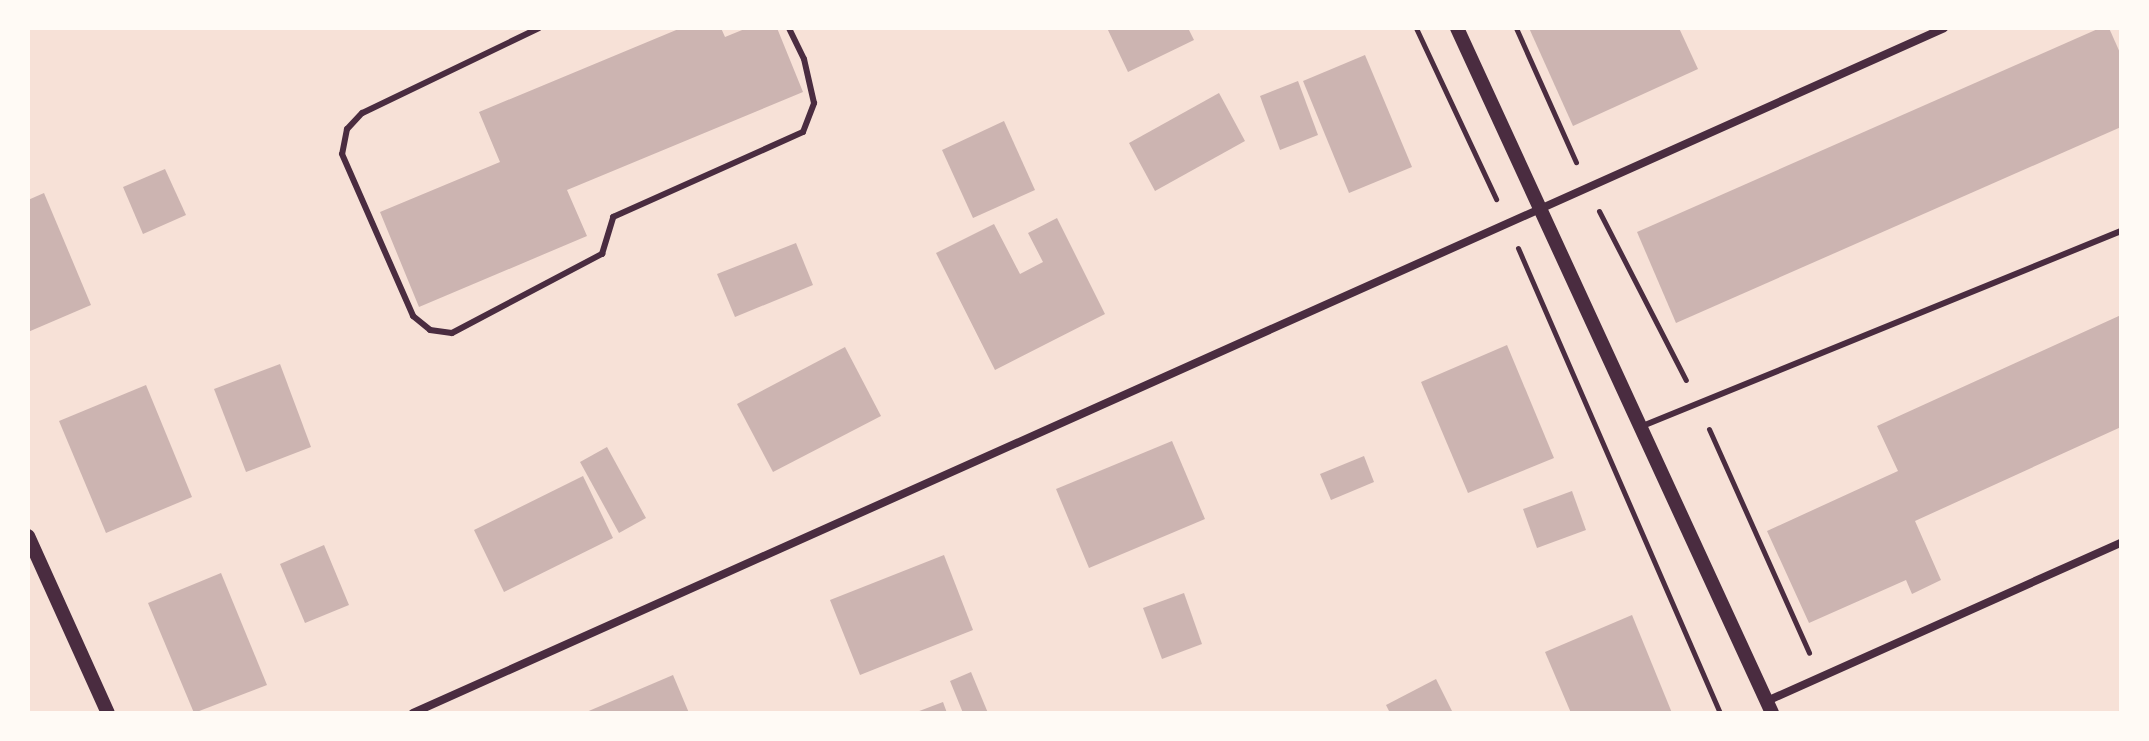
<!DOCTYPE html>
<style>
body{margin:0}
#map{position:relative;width:2149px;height:741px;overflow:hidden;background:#f7e1d7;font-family:Overpass,sans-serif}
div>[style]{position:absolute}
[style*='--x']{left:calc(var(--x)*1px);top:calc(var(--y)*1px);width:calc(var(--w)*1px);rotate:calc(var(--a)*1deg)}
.building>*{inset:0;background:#ccb4b1}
.path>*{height:5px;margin:-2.5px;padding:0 2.5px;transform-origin:2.5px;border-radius:2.5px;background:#4a2c40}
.service>*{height:6px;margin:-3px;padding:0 3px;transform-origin:3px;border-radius:3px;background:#4a2c40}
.minor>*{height:8px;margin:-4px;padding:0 4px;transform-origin:4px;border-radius:4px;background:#4a2c40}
.tertiary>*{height:14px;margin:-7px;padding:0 7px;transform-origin:7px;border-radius:7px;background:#4a2c40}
span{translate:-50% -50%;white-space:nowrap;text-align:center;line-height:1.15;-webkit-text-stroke:6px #fffaf5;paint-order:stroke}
.frame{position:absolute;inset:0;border:30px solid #fffaf5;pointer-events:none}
</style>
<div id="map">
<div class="building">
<i style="clip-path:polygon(681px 28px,721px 28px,725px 37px,747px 28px,777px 28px,803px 92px,567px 190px,587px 236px,419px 307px,380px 212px,500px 162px,479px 112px)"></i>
<i style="clip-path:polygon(1107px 28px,1188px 28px,1194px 40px,1128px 72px)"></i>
<i style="clip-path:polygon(1529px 28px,1679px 28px,1698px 69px,1573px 126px)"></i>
<i style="clip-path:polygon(2100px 28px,2109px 28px,2121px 55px,2121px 127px,1676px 323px,1637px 232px)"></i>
<i style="clip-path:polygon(1365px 55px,1412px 167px,1349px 193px,1303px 81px)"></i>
<i style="clip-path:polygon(1298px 81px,1318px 135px,1280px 150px,1260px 96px)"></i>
<i style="clip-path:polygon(1219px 93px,1245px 141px,1155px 191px,1129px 143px)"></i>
<i style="clip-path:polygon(1004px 121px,1035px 190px,973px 218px,942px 150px)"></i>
<i style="clip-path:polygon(165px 169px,186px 215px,143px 234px,123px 187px)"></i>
<i style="clip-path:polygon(44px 193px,91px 305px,28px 332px,28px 200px)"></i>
<i style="clip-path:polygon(1057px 218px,1105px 314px,995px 370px,936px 253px,994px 224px,1020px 274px,1043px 262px,1028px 233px)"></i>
<i style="clip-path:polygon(796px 243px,813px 285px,735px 317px,717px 274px)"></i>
<i style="clip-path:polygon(2121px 315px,2121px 427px,1915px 521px,1941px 580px,1912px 594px,1906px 580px,1809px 623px,1767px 531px,1898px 471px,1877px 426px)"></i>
<i style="clip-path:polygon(1507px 345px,1554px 458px,1468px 493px,1421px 382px)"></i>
<i style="clip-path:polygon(845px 347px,881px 416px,773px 472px,737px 404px)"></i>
<i style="clip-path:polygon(280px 364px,311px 447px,246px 472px,214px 389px)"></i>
<i style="clip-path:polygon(146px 385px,192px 497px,106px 533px,59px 421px)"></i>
<i style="clip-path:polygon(1172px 441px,1205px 519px,1089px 568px,1056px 489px)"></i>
<i style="clip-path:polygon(607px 447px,646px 518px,619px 533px,580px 462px)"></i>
<i style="clip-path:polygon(1364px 456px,1374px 482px,1331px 500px,1320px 474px)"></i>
<i style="clip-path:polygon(583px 476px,613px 538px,504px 592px,474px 530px)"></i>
<i style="clip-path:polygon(1572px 491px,1586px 530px,1537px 548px,1523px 509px)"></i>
<i style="clip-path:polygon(324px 545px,349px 605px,305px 623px,280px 564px)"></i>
<i style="clip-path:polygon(944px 555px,973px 630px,860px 675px,830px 600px)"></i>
<i style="clip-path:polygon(221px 573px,267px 685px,194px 713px,148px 603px)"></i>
<i style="clip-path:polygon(1184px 593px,1202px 644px,1162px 659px,1143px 608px)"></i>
<i style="clip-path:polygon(1632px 615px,1672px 713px,1571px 713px,1545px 652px)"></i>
<i style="clip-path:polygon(971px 672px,988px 713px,963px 713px,950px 681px)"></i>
<i style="clip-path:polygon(673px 675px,689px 713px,584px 713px)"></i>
<i style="clip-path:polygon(1436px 679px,1453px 713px,1390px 713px,1386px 705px)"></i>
<i style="clip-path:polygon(943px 702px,947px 713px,914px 713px)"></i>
</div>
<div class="path">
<i style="--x:1416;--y:28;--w:189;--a:64.9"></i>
<i style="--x:1516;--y:28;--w:147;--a:65.9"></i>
<i style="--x:1599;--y:211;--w:190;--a:62.8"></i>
<i style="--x:1518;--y:248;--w:507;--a:66.52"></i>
<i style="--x:1709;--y:429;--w:245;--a:65.9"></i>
<i style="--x:2119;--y:713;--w:2;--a:-27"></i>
</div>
<div class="service">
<i style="--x:539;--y:28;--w:196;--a:154.3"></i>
<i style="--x:362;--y:113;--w:22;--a:133"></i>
<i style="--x:347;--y:129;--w:25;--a:101"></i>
<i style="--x:342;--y:154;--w:177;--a:66.3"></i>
<i style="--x:413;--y:316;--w:22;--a:39"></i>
<i style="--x:430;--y:330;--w:22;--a:8"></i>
<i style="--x:452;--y:333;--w:170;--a:-27.8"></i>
<i style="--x:602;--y:254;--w:39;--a:-73"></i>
<i style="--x:613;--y:217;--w:208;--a:-24.1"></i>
<i style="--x:803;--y:132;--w:31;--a:-69"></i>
<i style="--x:814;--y:103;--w:45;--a:-102.8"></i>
<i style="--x:804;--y:59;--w:34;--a:-116"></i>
<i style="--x:1640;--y:427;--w:519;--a:-22.17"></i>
</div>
<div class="minor">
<i style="--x:1767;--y:701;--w:388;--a:-24.1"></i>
<i style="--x:413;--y:713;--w:1677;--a:-24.1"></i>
</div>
<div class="tertiary">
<i style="--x:1457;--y:28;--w:754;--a:65.3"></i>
<i style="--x:28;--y:536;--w:194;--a:65.7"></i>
</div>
<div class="frame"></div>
</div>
